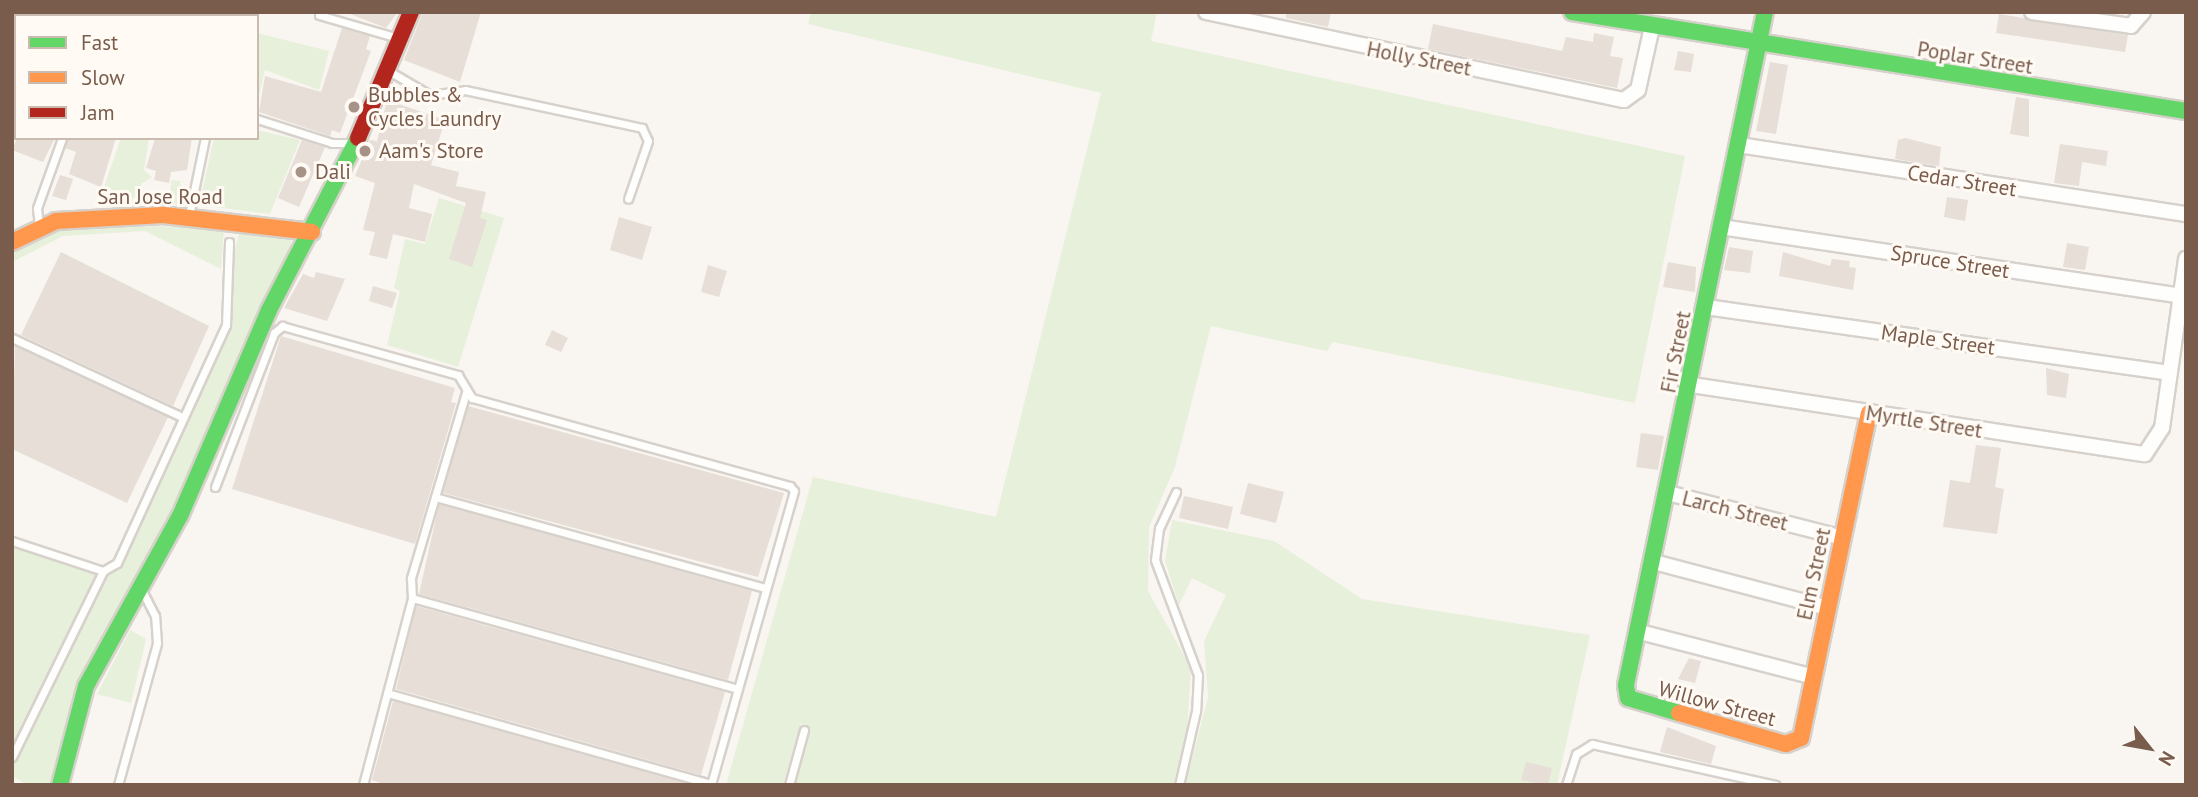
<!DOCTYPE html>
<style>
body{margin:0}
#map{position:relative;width:2198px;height:797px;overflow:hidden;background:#f9f5f0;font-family:"PT Sans",sans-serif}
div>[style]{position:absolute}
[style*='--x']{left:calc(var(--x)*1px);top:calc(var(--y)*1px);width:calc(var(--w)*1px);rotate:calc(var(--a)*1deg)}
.green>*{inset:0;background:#e7f0db}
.building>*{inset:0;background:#e6ded7}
.roads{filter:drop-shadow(2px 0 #d7d1cb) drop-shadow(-2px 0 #d7d1cb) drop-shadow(0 2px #d7d1cb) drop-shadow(0 -2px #d7d1cb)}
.lane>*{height:7px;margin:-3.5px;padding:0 3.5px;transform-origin:3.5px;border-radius:3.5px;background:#fefefd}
.street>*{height:14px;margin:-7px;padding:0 7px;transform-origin:7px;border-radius:7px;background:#fefefd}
.fast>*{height:16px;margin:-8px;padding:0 8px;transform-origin:8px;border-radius:8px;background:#63d668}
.slow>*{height:16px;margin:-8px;padding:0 8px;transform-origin:8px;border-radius:8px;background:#ff974d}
.jam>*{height:16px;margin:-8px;padding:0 8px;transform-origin:8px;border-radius:8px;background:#b3261e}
.dots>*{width:19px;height:19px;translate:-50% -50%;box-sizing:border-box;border:4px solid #fffaf3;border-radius:50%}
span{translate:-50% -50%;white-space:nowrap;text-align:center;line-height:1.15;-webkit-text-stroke:6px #fffaf3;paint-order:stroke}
.street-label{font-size:21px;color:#7a5c4d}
.poi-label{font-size:21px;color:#7a5c4d}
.left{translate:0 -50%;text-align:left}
.frame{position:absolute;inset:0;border:14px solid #7a5c4d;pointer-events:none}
.legend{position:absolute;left:14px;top:14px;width:245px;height:126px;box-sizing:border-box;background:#fffaf3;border:2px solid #cabbb1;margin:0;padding:9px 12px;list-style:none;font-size:21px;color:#7a5c4d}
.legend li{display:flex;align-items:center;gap:14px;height:35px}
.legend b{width:35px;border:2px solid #cabbb1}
.north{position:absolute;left:2114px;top:713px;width:70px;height:70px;-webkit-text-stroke:5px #fffaf3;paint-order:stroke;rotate:121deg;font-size:19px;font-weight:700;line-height:28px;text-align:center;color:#7a5c4d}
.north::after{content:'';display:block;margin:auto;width:24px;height:32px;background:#7a5c4d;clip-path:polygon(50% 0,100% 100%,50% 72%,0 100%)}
</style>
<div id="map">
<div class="green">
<i style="clip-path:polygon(811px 12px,1157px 12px,1151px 41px,1685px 156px,1635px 403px,1333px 342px,1327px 351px,1211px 326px,1175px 467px,1149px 527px,1148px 591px,1191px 668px,1187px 730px,1173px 785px,793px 785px,809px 733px,801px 723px,783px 785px,726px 785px,813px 477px,996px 517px,1101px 93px,808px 24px)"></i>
<i style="clip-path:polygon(257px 33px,329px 51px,319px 90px,265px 70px,257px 103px)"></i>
<i style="clip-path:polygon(257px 130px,300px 140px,270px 214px,199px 205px,214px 138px,257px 138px)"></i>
<i style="clip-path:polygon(121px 138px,149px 138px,144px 170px,152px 177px,141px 184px,140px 198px,169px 197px,172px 180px,180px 181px,184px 204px,98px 204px)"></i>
<i style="clip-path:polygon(439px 198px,504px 218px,458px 367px,387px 345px,400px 291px,394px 288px,405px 239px,425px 244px)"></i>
<i style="clip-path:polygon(159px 226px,224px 229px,221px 269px,145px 231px,63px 236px,12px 262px,12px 253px,61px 230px)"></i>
<i style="clip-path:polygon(240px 230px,291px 239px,291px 245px,171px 513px,75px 691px,49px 785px,28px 785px,12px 776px,12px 539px,104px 573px,117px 566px,229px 330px,230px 267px)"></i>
<i style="clip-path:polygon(1172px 520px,1274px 541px,1362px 599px,1590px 635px,1557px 785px,1185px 785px,1208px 698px,1204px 641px,1226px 595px,1192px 578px,1179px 605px,1165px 561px)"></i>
<i style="clip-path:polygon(130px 630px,146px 639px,131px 703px,97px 694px)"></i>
</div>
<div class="building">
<i style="clip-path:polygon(345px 12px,398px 12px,386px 28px)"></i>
<i style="clip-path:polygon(423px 12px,481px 12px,460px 82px,404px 60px)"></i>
<i style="clip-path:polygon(1286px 12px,1331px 12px,1328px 27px,1286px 18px)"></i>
<i style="clip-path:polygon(1999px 14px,2128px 35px,2125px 52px,1996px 33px)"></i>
<i style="clip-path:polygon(1433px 24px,1562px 51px,1566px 37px,1593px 42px,1594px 33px,1614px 37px,1610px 56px,1623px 58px,1617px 88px,1428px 49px)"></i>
<i style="clip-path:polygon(342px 28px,370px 36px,366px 49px,371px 51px,340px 133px,332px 130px,330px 136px,259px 112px,265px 76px,321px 92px)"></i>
<i style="clip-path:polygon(1678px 51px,1694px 54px,1691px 72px,1674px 70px)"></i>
<i style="clip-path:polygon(1770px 62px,1788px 65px,1776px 134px,1756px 131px)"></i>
<i style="clip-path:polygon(2016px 97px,2029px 99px,2029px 137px,2010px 134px)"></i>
<i style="clip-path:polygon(387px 100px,445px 120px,431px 165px,459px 172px,456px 186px,486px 192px,480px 218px,487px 220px,472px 267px,449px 259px,466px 203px,414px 184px,409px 208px,432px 214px,425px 242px,393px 234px,387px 259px,369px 255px,375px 232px,363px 230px,375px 183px,355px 176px,370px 140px,377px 141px)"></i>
<i style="clip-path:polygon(17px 138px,55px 138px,43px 162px,12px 150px)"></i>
<i style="clip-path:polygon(68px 138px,116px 138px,101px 187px,69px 174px,76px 152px,65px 148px)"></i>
<i style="clip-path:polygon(155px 138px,192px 138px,187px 170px,171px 172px,169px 183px,154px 180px,156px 171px,146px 168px)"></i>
<i style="clip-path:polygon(1905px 138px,1941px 147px,1939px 166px,1895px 159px,1898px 140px)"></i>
<i style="clip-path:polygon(302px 140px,325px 147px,299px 207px,278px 198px)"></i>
<i style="clip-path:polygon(2060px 144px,2108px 151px,2106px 166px,2082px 162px,2079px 186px,2054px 183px)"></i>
<i style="clip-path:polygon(60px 175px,73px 179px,66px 200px,52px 196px)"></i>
<i style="clip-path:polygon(1947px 197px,1968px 200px,1965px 221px,1944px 217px)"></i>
<i style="clip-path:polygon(619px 217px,652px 227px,642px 260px,610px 250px)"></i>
<i style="clip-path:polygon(2067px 243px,2089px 247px,2085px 270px,2063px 267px)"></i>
<i style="clip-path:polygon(1729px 247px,1753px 251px,1750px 273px,1724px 270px)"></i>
<i style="clip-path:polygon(61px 252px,209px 326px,173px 406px,21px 335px)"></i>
<i style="clip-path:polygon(1783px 252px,1830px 266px,1832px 259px,1850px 261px,1849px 267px,1856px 268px,1853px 290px,1779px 276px)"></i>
<i style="clip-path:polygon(1668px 262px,1696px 267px,1695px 292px,1663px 287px)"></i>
<i style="clip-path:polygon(708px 265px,727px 271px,719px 297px,701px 292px)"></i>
<i style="clip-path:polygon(316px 272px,345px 279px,327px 321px,284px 308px,303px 274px,314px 278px)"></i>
<i style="clip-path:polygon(373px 286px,397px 293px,392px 308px,369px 301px)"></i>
<i style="clip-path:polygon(552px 330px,568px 338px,561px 352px,545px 345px)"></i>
<i style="clip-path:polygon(281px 336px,455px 388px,451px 402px,456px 403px,415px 544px,232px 489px)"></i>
<i style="clip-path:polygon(15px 346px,168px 417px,127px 503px,12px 449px)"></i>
<i style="clip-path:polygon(2046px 368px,2069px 374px,2066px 398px,2047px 395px)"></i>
<i style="clip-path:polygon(468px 406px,784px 493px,758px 577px,443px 493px)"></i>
<i style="clip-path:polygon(1641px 433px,1664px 436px,1658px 470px,1636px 467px)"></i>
<i style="clip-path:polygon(1976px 445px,2001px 448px,1995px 487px,2004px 489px,1997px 534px,1943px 527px,1950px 480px,1970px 483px)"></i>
<i style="clip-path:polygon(1248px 483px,1284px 492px,1276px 523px,1240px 514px)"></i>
<i style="clip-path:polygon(1184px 496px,1233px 507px,1228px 529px,1179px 518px)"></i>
<i style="clip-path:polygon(439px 504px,752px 591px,728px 680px,419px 594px)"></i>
<i style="clip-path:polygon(416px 606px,725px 692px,701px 775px,396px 689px)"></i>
<i style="clip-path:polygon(1689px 658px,1701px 661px,1695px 683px,1678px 679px)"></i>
<i style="clip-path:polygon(393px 701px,691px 785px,386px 785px,372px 780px)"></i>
<i style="clip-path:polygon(1667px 727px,1716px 746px,1711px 764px,1660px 752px)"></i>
<i style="clip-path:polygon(1526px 762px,1552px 768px,1548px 785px,1521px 780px)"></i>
</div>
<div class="roads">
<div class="lane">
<i style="--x:319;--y:15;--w:82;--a:16.2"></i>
<i style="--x:389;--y:71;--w:48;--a:30.3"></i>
<i style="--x:430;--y:95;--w:35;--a:-8"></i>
<i style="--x:465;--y:90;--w:181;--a:12.1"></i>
<i style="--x:642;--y:128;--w:14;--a:65"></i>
<i style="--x:648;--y:141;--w:61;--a:109"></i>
<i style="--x:257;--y:119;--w:79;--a:17.7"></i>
<i style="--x:332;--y:143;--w:22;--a:0"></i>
<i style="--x:189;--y:215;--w:79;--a:-78.3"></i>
<i style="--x:39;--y:227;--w:19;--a:-96"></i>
<i style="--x:37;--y:208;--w:74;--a:-70.3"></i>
<i style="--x:12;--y:338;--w:187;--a:24.9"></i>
<i style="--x:215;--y:487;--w:165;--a:-69"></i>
<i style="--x:274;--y:333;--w:11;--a:-41"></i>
<i style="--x:282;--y:326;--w:183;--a:15.6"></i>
<i style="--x:458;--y:375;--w:27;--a:59"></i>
<i style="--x:472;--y:398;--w:330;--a:15.5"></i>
<i style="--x:790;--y:486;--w:6;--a:51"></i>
<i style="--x:794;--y:491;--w:305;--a:105.8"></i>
<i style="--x:1176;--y:492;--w:40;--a:115"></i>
<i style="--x:1159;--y:528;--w:32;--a:97"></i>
<i style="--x:1155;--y:560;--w:123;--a:69.5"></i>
<i style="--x:1198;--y:675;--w:36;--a:93"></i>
<i style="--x:1196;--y:711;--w:76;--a:102.9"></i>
<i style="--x:435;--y:497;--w:343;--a:15.4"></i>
<i style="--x:12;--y:541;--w:96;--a:18.2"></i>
<i style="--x:103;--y:571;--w:16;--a:-30"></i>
<i style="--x:117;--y:563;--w:262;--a:-65.4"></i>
<i style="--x:226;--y:325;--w:83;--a:-87.9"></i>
<i style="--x:412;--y:598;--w:338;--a:15.6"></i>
<i style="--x:387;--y:693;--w:337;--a:15.7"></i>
<i style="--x:12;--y:757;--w:207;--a:-63.9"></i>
<i style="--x:118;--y:785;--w:147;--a:-74.6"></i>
<i style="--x:157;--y:643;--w:27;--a:-94"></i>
<i style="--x:155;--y:616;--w:29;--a:-117"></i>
<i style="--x:363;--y:785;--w:193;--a:-75.3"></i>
<i style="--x:412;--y:598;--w:20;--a:-93"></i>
<i style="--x:411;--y:578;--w:194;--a:-73.5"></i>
<i style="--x:789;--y:785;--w:57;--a:-74.7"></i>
<i style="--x:1566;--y:785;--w:33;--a:-72"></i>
<i style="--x:1576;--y:754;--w:19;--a:-32"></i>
<i style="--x:1592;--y:744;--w:188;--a:12.6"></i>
</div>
<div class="street">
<i style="--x:1206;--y:12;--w:427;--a:11.9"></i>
<i style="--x:1624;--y:100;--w:17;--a:-36"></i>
<i style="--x:1638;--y:90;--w:65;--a:-77.5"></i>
<i style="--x:2032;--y:12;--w:100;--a:8"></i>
<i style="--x:2131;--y:26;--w:18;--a:-49"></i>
<i style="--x:39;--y:16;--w:4;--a:-76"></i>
<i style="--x:12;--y:81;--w:9;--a:-63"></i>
<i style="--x:1739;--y:145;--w:452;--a:8.8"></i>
<i style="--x:1721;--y:227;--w:464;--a:8.5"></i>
<i style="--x:1706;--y:307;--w:468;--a:8.1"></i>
<i style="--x:1692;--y:385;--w:458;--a:8.7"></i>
<i style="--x:2145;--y:454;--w:31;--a:-57"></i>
<i style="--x:2162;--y:428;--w:171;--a:-81.9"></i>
<i style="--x:1668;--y:493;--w:181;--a:14.4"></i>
<i style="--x:1654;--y:562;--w:180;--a:14.8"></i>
<i style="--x:1640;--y:632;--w:180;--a:14.5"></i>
</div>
<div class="fast">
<i style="--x:1572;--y:12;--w:622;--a:9.16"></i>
<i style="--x:1679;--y:713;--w:53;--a:-163.6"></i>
<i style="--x:1628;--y:698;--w:13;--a:-99"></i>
<i style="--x:1626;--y:685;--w:687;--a:-78.33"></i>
<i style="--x:60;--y:785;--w:102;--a:-75.3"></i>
<i style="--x:86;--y:686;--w:194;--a:-61.1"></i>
<i style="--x:180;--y:516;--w:224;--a:-66.6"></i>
<i style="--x:269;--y:310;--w:194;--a:-62.6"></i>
</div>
<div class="slow">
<i style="--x:12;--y:242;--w:49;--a:-25.5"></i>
<i style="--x:56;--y:221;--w:107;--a:-3.2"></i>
<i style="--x:163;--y:215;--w:150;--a:6.5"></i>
<i style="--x:1679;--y:713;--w:111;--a:16.2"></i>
<i style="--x:1786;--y:744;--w:16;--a:-22"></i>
<i style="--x:1801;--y:738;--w:332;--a:-78.2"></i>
</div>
<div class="jam">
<i style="--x:358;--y:138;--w:137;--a:-67.2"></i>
</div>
</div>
<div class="dots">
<i style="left:354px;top:107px;background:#a69286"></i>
<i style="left:365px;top:151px;background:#a69286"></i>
<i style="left:301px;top:172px;background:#a69286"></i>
</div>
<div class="street-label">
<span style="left:1975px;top:58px;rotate:9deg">Poplar Street</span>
<span style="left:1419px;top:59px;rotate:11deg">Holly Street</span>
<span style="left:1962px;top:181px;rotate:9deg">Cedar Street</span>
<span style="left:160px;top:197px">San Jose Road</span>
<span style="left:1950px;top:262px;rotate:9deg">Spruce Street</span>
<span style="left:1938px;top:340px;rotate:8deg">Maple Street</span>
<span style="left:1676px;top:352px;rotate:-79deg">Fir Street</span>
<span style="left:1924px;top:422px;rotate:9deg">Myrtle Street</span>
<span style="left:1735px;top:511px;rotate:14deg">Larch Street</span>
<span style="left:1814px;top:574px;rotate:-78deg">Elm Street</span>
<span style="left:1717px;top:704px;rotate:15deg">Willow Street</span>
</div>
<div class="poi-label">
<span class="left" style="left:368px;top:107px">Bubbles &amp;<br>Cycles Laundry</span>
<span class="left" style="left:379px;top:151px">Aam's Store</span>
<span class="left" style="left:315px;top:172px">Dali</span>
</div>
<div class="frame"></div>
<ul class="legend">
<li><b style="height:9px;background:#63d668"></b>Fast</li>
<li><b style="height:9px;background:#ff974d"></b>Slow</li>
<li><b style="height:9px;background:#b3261e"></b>Jam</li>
</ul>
<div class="north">N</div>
</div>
